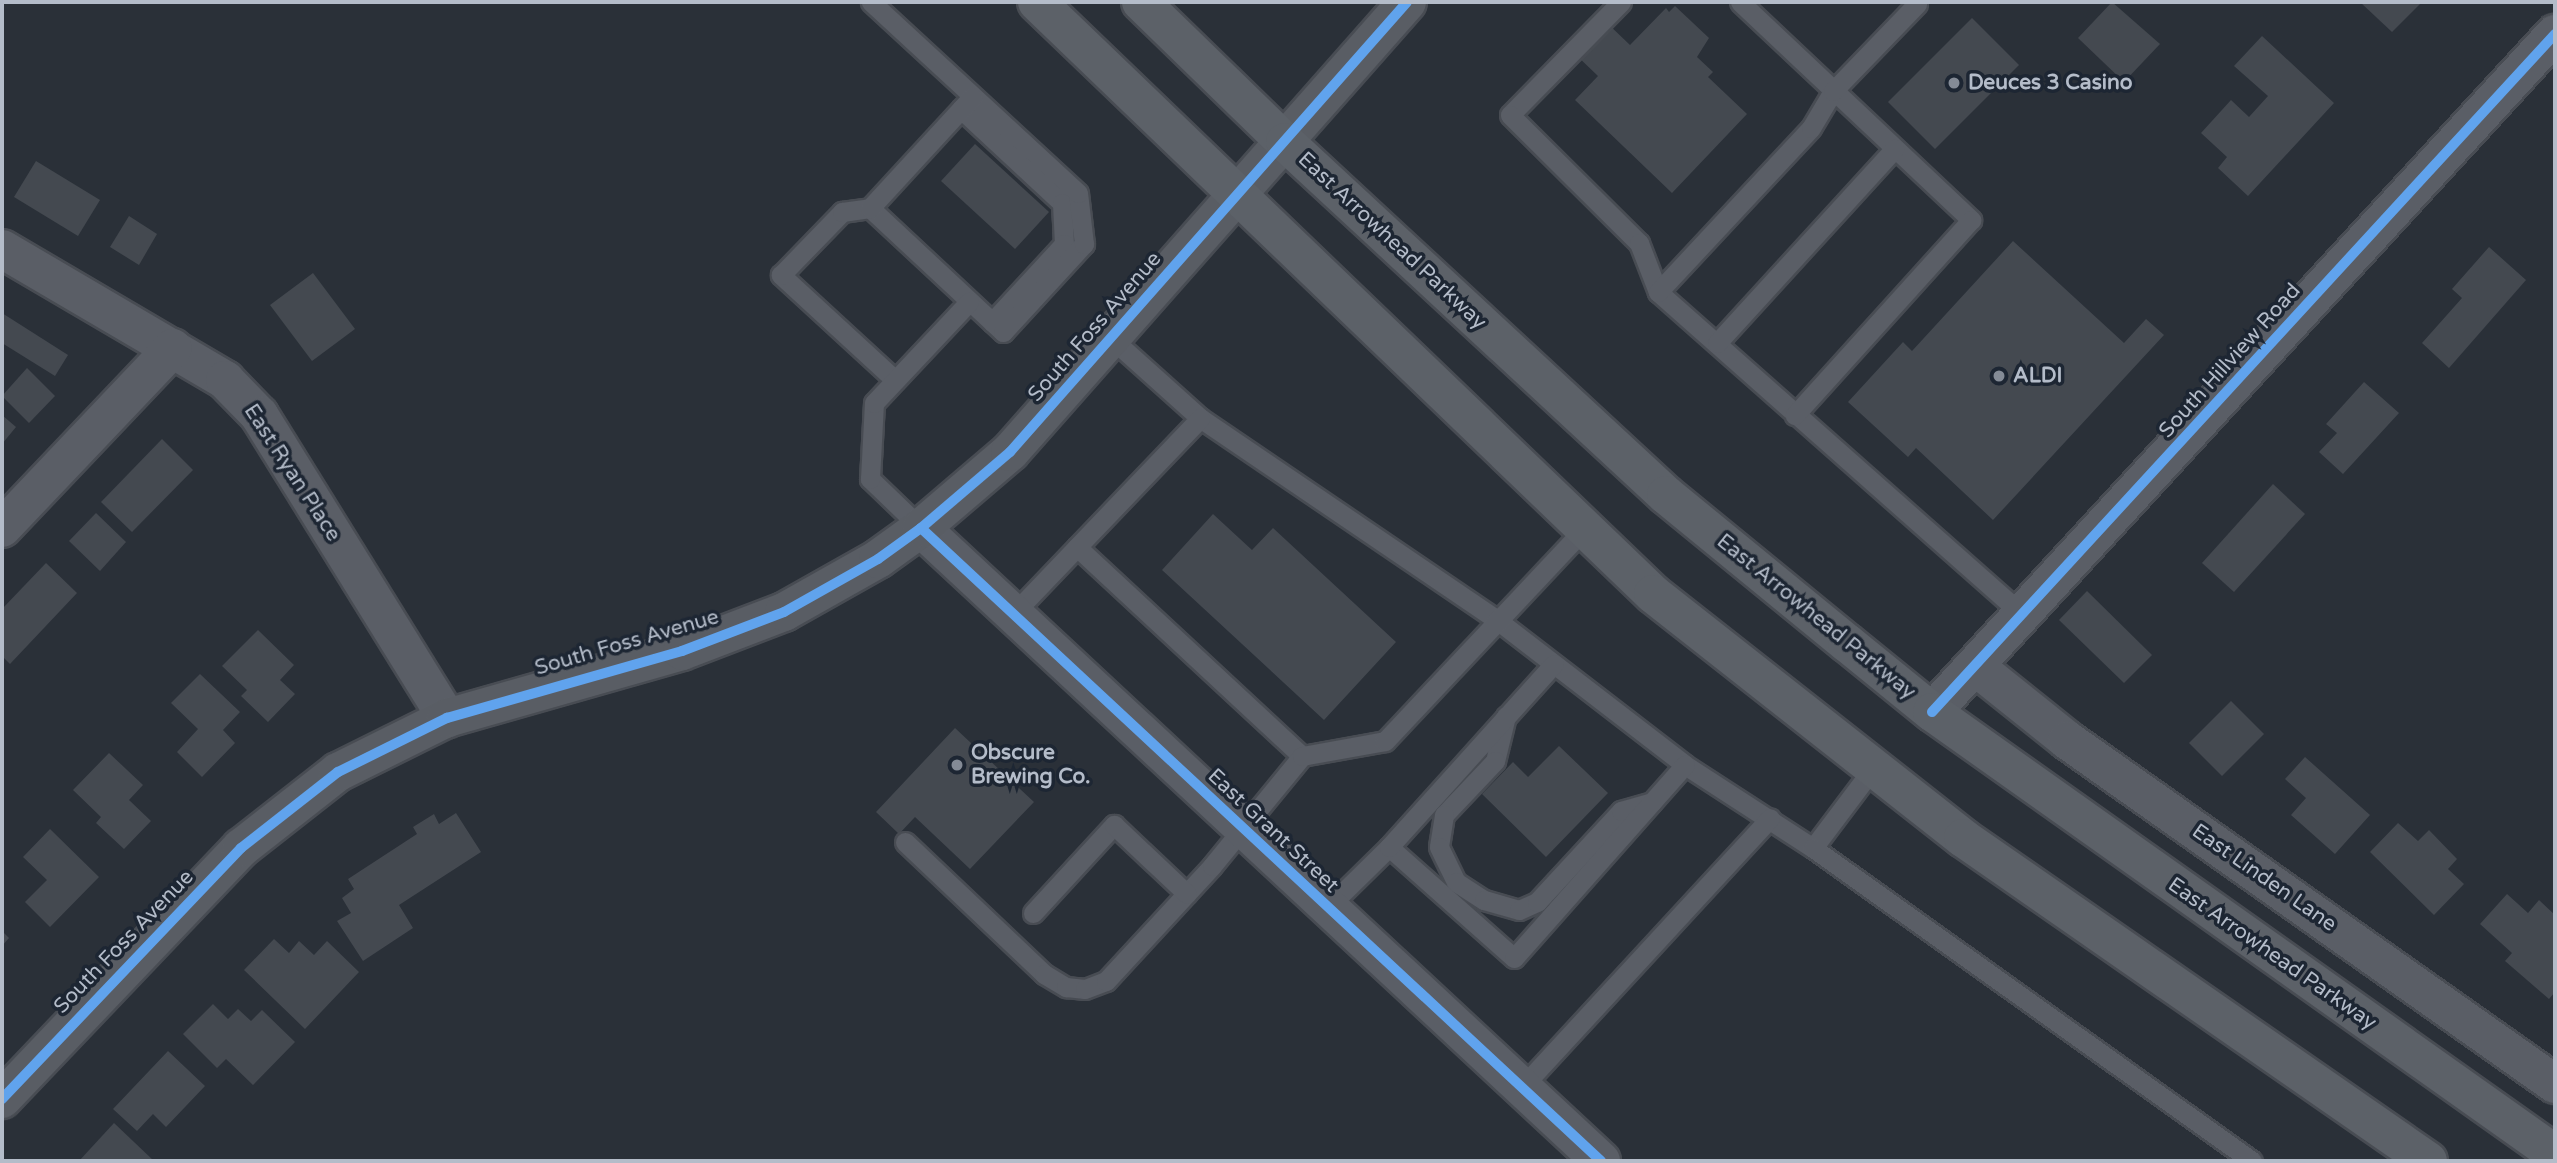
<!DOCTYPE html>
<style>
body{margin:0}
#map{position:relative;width:2557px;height:1163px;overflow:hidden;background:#2a3038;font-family:"Varela Round",sans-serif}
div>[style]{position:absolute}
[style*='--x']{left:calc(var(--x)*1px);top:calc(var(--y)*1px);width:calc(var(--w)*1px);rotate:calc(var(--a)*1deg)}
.building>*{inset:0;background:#444950}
.roads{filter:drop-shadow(2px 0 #484c53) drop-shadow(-2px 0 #484c53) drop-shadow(0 2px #484c53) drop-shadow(0 -2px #484c53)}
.lane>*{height:19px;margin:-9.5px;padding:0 9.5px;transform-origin:9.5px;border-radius:9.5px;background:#5a5e66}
.street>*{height:38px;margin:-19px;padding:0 19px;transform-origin:19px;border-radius:19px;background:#5a5e66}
.secondary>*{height:38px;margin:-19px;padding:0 19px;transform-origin:19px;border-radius:19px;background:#595d64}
.primary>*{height:38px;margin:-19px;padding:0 19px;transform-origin:19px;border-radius:19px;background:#5c6168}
.cycleway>*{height:10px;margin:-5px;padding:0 5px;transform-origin:5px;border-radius:5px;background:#60a3ed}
.dots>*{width:19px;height:19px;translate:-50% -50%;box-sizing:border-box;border:4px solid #1d2633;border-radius:50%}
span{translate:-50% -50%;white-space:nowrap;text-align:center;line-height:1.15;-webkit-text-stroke:7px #1d2633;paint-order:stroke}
.poi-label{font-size:21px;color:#b4bcc9;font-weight:700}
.left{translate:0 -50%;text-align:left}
.street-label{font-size:21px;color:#b4bcc9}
.frame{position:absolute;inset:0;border:4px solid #b4bcc9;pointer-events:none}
</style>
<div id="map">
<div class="building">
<i style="clip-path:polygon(2112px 2px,2160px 44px,2124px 82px,2078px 38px)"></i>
<i style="clip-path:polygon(2360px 2px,2422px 2px,2392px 32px)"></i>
<i style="clip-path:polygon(1675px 6px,1709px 38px,1697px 57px,1713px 72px,1708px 77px,1747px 114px,1672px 193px,1575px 100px,1598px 76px,1575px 54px,1606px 22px,1630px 45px,1666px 8px,1669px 12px)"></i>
<i style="clip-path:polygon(1972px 18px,2019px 65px,1935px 149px,1888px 102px)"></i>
<i style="clip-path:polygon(2262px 36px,2334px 103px,2248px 196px,2218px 168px,2227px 157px,2201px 133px,2231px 100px,2249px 117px,2268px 96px,2234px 66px)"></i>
<i style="clip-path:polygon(975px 144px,1049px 212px,1015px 249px,941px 181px)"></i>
<i style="clip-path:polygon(36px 161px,100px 200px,78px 236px,14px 197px)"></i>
<i style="clip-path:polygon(129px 216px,157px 234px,139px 265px,110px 247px)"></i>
<i style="clip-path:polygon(2013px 241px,2124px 343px,2146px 319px,2164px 335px,1993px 520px,1916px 448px,1908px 457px,1848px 402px,1903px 342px,1912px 351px)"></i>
<i style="clip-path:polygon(2489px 247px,2526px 280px,2449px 368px,2422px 343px,2462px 298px,2452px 289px)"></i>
<i style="clip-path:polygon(313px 273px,355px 329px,312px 361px,270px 305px)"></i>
<i style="clip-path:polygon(2px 313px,68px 355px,55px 376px,2px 343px)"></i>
<i style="clip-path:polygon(27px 368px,55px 396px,29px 423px,2px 396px)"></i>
<i style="clip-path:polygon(2364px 382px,2399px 413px,2343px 474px,2319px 452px,2337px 433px,2326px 424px)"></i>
<i style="clip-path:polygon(2px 415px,16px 427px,2px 444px)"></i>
<i style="clip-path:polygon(162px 439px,193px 470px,132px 532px,101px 502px)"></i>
<i style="clip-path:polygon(2273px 484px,2305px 514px,2234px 592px,2202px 563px)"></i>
<i style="clip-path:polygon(96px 513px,126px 542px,100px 571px,69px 541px)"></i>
<i style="clip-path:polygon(1213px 514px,1252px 550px,1273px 528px,1396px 642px,1324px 720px,1162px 570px)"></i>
<i style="clip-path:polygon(46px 563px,77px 593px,10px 664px,2px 656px,2px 609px)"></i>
<i style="clip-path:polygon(2087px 591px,2152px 655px,2124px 683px,2059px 620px)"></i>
<i style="clip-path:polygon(258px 630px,294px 665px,280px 680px,295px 694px,268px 722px,241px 696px,247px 690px,222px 666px)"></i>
<i style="clip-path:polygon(200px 674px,240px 712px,223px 730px,235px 743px,202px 777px,177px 752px,198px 729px,171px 703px)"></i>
<i style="clip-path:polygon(2231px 701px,2264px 734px,2222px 776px,2189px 743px)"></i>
<i style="clip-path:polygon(955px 728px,1034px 802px,970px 869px,915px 817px,899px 834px,876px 812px)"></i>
<i style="clip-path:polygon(1559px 746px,1608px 793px,1546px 857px,1482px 794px,1513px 762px,1528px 777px)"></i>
<i style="clip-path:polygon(109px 753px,143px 785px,129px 800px,151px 821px,124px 849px,96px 823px,101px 817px,73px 790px)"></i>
<i style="clip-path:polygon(2305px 757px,2370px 815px,2335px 854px,2291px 815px,2306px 798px,2285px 779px)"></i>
<i style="clip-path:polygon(456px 813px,481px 852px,399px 905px,413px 928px,363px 961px,337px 921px,351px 913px,342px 898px,354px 889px,348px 879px,417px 834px,413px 827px,434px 814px,439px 824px)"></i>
<i style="clip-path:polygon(2398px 823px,2418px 841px,2429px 830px,2457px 859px,2448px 869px,2464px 884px,2434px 915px,2370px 852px)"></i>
<i style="clip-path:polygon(50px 829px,99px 877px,50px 927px,25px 902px,47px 880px,23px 857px)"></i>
<i style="clip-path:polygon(2507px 894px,2528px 913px,2539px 900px,2555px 915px,2555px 992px,2549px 999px,2505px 961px,2512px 953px,2480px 924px)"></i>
<i style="clip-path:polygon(2px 931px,9px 938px,2px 946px)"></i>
<i style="clip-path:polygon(274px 939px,289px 953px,299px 941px,314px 955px,327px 941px,359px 972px,305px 1029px,244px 970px)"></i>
<i style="clip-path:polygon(213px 1004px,228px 1019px,238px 1009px,251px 1021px,262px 1010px,295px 1042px,253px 1085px,226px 1059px,217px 1068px,183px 1034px)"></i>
<i style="clip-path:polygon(168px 1051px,205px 1086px,166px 1127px,153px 1114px,137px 1131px,113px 1109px)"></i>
<i style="clip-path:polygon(114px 1123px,154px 1161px,79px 1161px)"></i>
</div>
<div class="roads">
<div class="lane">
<i style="--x:1621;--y:2;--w:158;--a:134.5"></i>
<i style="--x:1510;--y:115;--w:182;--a:44.8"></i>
<i style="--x:1639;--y:243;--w:53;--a:68.8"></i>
<i style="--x:1658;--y:292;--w:489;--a:41.5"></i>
<i style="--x:1740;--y:2;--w:318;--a:43.3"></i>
<i style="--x:1971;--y:220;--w:263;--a:132.1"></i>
<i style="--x:961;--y:109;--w:138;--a:42.9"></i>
<i style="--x:1062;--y:203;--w:41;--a:87.2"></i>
<i style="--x:1064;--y:244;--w:106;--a:132.7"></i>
<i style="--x:870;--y:208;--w:182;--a:43"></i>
<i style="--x:1003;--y:332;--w:120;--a:-47.4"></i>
<i style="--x:1084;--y:244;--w:51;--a:-96.7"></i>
<i style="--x:1078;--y:193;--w:282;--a:-137.3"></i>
<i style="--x:1658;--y:292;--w:224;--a:-47"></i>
<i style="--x:1811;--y:128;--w:43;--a:-59.3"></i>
<i style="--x:1833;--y:91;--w:121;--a:-46"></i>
<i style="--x:1112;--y:339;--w:118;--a:41.9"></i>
<i style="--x:1200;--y:418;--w:359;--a:34.2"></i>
<i style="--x:1497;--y:620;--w:237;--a:37.6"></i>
<i style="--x:1685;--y:765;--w:153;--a:33"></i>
<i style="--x:1813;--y:848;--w:101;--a:-53"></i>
<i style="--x:1717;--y:343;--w:263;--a:-47.6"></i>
<i style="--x:894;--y:379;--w:154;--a:-137.4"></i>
<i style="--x:781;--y:275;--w:88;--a:-45.9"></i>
<i style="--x:842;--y:212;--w:28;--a:-8"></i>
<i style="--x:870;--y:208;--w:151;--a:-47.4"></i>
<i style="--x:921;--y:528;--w:71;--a:-136.1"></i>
<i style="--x:870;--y:479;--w:76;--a:-87"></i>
<i style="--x:874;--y:403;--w:139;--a:-46.8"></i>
<i style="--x:1077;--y:547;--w:307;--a:42.9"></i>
<i style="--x:1013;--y:614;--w:271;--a:-46.3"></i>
<i style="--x:1506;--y:716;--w:46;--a:103.7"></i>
<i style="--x:1495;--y:761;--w:74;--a:133.4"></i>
<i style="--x:1444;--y:815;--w:32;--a:99"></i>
<i style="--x:1439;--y:847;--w:39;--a:64"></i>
<i style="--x:1456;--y:882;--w:33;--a:33"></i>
<i style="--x:1484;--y:900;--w:36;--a:16"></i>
<i style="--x:1519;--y:910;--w:20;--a:-24"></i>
<i style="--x:1537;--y:902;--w:124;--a:-47.3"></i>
<i style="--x:1621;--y:811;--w:32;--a:-16"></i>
<i style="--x:905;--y:842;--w:192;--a:43.5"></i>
<i style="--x:1044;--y:974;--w:26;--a:31"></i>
<i style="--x:1066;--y:987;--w:19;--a:6"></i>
<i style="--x:1085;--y:989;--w:22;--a:-21"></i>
<i style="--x:1106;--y:981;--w:156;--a:-47.3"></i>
<i style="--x:1212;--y:866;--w:142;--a:-50.7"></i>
<i style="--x:1302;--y:756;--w:84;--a:-10.2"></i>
<i style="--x:1385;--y:741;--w:291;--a:-46.8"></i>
<i style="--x:1389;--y:847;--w:167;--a:41.6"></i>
<i style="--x:1514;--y:958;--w:258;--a:-48.5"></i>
<i style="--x:1813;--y:848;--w:539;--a:35.49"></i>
<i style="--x:1327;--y:908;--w:87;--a:-44.5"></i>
<i style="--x:1389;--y:847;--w:246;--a:-48"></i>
<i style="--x:1033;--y:913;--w:120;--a:-47.4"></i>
<i style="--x:1114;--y:825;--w:100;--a:43.4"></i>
<i style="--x:1521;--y:1088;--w:367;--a:-47.3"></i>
</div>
<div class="street">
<i style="--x:2;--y:249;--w:259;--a:30.4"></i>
<i style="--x:225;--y:380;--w:49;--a:45.8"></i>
<i style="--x:259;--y:415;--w:357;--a:58.2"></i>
<i style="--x:2;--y:528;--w:248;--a:-46.5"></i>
<i style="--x:921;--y:528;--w:929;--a:42.95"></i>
<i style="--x:1976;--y:667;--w:117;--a:38.7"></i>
<i style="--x:2067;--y:740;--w:597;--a:35.18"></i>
<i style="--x:1932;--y:712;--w:921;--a:-47.42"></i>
</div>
<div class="secondary">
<i style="--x:2;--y:1099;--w:347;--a:-46.4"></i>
<i style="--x:241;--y:848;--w:123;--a:-38.1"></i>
<i style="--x:338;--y:772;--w:122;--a:-26.4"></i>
<i style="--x:447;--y:718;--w:244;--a:-15.9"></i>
<i style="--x:682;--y:651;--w:109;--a:-20.9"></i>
<i style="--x:784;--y:612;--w:108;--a:-29.4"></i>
<i style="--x:878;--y:559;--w:53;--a:-35.8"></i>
<i style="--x:921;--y:528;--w:117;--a:-40.5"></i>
<i style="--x:1010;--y:452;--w:600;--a:-48.58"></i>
</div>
<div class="primary">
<i style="--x:1037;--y:2;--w:854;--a:43.86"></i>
<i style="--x:1653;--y:594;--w:395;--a:38.2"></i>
<i style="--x:1963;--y:838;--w:566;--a:34.78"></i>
<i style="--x:1141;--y:2;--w:201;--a:44.2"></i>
<i style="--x:1285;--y:142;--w:519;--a:42.82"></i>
<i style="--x:1666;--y:495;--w:234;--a:39.3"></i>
<i style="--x:1847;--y:643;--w:109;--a:39.1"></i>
<i style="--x:1932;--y:712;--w:764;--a:35.35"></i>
</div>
</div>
<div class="cycleway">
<i style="--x:921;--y:528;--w:929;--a:42.95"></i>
<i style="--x:1932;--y:712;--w:921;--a:-47.42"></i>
<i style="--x:2;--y:1099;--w:347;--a:-46.4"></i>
<i style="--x:241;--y:848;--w:123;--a:-38.1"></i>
<i style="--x:338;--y:772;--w:122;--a:-26.4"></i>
<i style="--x:447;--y:718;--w:244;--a:-15.9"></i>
<i style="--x:682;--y:651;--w:109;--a:-20.9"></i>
<i style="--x:784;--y:612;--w:108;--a:-29.4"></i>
<i style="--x:878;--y:559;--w:53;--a:-35.8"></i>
<i style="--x:921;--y:528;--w:117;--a:-40.5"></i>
<i style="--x:1010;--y:452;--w:600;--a:-48.58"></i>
</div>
<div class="dots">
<i style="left:1954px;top:83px;background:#848b96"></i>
<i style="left:1999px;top:376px;background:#848b96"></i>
<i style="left:957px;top:765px;background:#848b96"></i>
</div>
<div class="poi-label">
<span class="left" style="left:1968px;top:83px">Deuces 3 Casino</span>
<span class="left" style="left:2013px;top:376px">ALDI</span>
<span class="left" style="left:971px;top:765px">Obscure<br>Brewing Co.</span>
</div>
<div class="street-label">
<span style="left:1392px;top:241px;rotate:43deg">East Arrowhead Parkway</span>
<span style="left:1095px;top:327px;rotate:-49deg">South Foss Avenue</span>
<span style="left:2230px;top:361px;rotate:-48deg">South Hillview Road</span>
<span style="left:292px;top:473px;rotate:57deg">East Ryan Place</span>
<span style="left:1816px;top:617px;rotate:39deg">East Arrowhead Parkway</span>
<span style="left:627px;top:643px;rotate:-16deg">South Foss Avenue</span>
<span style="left:1273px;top:831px;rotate:43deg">East Grant Street</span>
<span style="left:2264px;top:878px;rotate:35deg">East Linden Lane</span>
<span style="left:124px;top:942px;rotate:-46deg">South Foss Avenue</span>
<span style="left:2272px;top:954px;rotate:35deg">East Arrowhead Parkway</span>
</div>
<div class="frame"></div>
</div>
